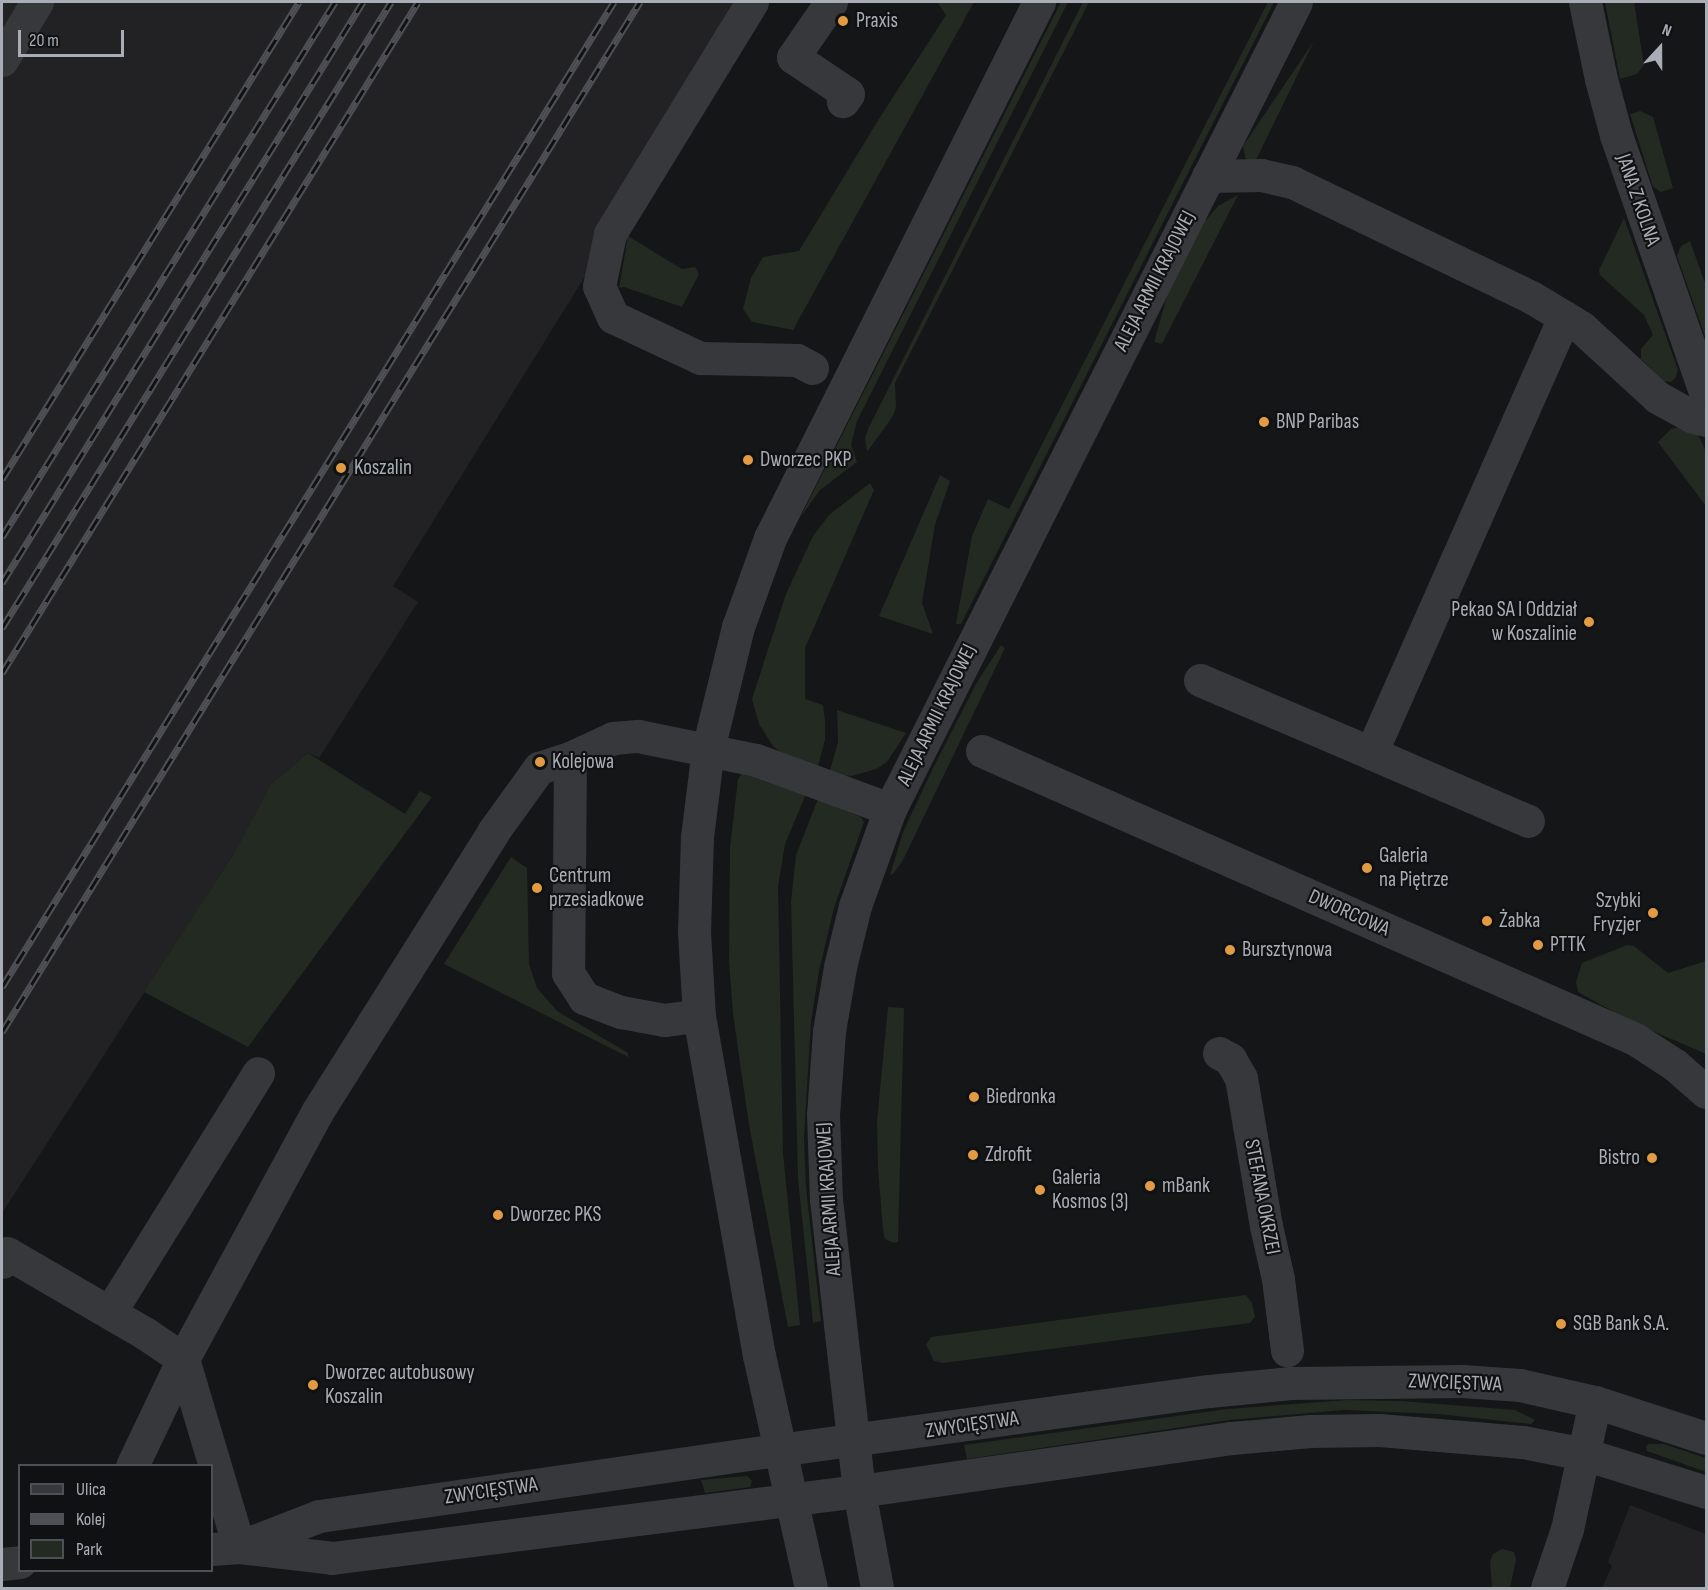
<!DOCTYPE html>
<meta charset="utf-8">
<style>
body{margin:0}
#map{position:relative;width:1708px;height:1590px;overflow:hidden;background:#151617;font-family:"Sofia Sans Condensed",sans-serif}
div>[style]{position:absolute}
[style*='--x']{left:calc(var(--x)*1px);top:calc(var(--y)*1px);width:calc(var(--w)*1px);rotate:calc(var(--a)*1deg)}
.built>*{inset:0;background:#222224}
.green>*{inset:0;background:#222a22}
.minor>*{height:33px;margin:-16.5px;padding:0 16.5px;transform-origin:16.5px;border-radius:16.5px;background:#37383c}
.rail>*{height:7px;margin-top:-3.5px;transform-origin:0;background:repeating-linear-gradient(90deg,#101112 0 14px,#4e5055 0 28px);box-sizing:border-box;border-block:2px solid #4e5055}
.dots>*{width:16px;height:16px;translate:-50% -50%;box-sizing:border-box;border:3px solid #101112;border-radius:50%}
span{translate:-50% -50%;white-space:nowrap;text-align:center;line-height:1.15;-webkit-text-stroke:4.5px #101112;paint-order:stroke}
.poi-label{font-size:21px;color:#a9aeb6}
.left{translate:0 -50%;text-align:left}
.right{translate:-100% -50%;text-align:right}
.street-label{font-size:21px;color:#a9aeb6}
.frame{position:absolute;inset:0;border:3px solid #a9aeb6;pointer-events:none}
.legend{position:absolute;left:18px;top:1464px;width:195px;height:108px;box-sizing:border-box;background:#101112;border:2px solid #4d5054;margin:0;padding:8px 10px;list-style:none;font-size:18px;color:#a9aeb6}
.legend li{display:flex;align-items:center;gap:12px;height:30px}
.legend b{width:30px;border:2px solid #4d5054}
.north{position:absolute;left:1630px;top:18px;width:60px;height:60px;-webkit-text-stroke:4px #101112;paint-order:stroke;rotate:21deg;font-size:16px;font-weight:700;line-height:24px;text-align:center;color:#a9aeb6}
.north::after{content:'';display:block;margin:auto;width:21px;height:27px;background:#a9aeb6;clip-path:polygon(50% 0,100% 100%,50% 72%,0 100%)}
.scale{position:absolute;left:18px;top:30px;width:106px;height:27px;box-sizing:border-box;border:3px solid #a9aeb6;border-top:0;padding-left:8px;font-size:18px;line-height:21px;white-space:nowrap;color:#a9aeb6;-webkit-text-stroke:4px #101112;paint-order:stroke}
</style>
<div id="map">
<div class="built">
<i style="clip-path:polygon(2px 2px,755px 2px,393px 586px,418px 602px,319px 758px,308px 753px,271px 784px,233px 855px,2px 1213px)"></i>
<i style="clip-path:polygon(1630px 1505px,1706px 1534px,1706px 1588px,1602px 1588px,1612px 1566px,1608px 1562px)"></i>
</div>
<div class="green">
<i style="clip-path:polygon(937px 2px,974px 2px,793px 330px,752px 322px,743px 309px,751px 278px,763px 257px,799px 251px,877px 122px,946px 15px)"></i>
<i style="clip-path:polygon(1061px 2px,1068px 2px,857px 421px,851px 445px,857px 462px,820px 490px,800px 518px)"></i>
<i style="clip-path:polygon(1083px 2px,1089px 2px,895px 383px,896px 407px,893px 416px,867px 452px,865px 438px,869px 427px)"></i>
<i style="clip-path:polygon(1268px 2px,1274px 2px,961px 624px,956px 624px,972px 536px,988px 499px,1009px 509px)"></i>
<i style="clip-path:polygon(1605px 2px,1634px 2px,1644px 65px,1637px 74px,1620px 79px)"></i>
<i style="clip-path:polygon(1314px 41px,1255px 162px,1246px 160px,1243px 146px)"></i>
<i style="clip-path:polygon(1640px 111px,1653px 117px,1673px 188px,1661px 192px,1653px 187px,1630px 114px)"></i>
<i style="clip-path:polygon(1238px 195px,1163px 342px,1161px 344px,1154px 342px,1169px 289px,1205px 221px,1218px 206px)"></i>
<i style="clip-path:polygon(1624px 218px,1678px 370px,1676px 377px,1671px 382px,1664px 381px,1641px 359px,1641px 349px,1653px 335px,1644px 315px,1600px 275px,1599px 270px)"></i>
<i style="clip-path:polygon(628px 236px,682px 269px,695px 267px,699px 274px,682px 307px,624px 287px,619px 288px)"></i>
<i style="clip-path:polygon(1690px 241px,1706px 286px,1706px 339px,1677px 256px,1681px 246px)"></i>
<i style="clip-path:polygon(1681px 427px,1698px 434px,1706px 452px,1706px 506px,1658px 442px,1671px 429px)"></i>
<i style="clip-path:polygon(940px 475px,950px 481px,935px 525px,922px 603px,933px 634px,879px 616px)"></i>
<i style="clip-path:polygon(870px 483px,874px 490px,805px 648px,805px 699px,823px 705px,825px 720px,825px 740px,817px 770px,784px 755px,773px 746px,759px 724px,752px 699px,786px 594px,813px 536px,829px 515px)"></i>
<i style="clip-path:polygon(1001px 645px,1005px 648px,903px 860px,893px 874px,890px 875px,903px 832px,933px 768px,976px 684px)"></i>
<i style="clip-path:polygon(837px 710px,906px 733px,887px 762px,876px 769px,852px 776px,829px 774px,838px 742px)"></i>
<i style="clip-path:polygon(308px 753px,405px 814px,420px 791px,432px 797px,248px 1047px,144px 992px,233px 855px,271px 784px)"></i>
<i style="clip-path:polygon(743px 772px,806px 794px,785px 844px,778px 886px,783px 1153px,800px 1325px,788px 1327px,749px 1125px,733px 1014px,729px 961px,730px 847px,738px 779px)"></i>
<i style="clip-path:polygon(818px 799px,861px 817px,864px 822px,834px 908px,819px 971px,811px 1022px,804px 1138px,806px 1187px,821px 1321px,813px 1323px,798px 1179px,791px 901px,796px 855px)"></i>
<i style="clip-path:polygon(511px 857px,527px 868px,529px 964px,537px 988px,557px 1011px,628px 1053px,628px 1057px,444px 964px)"></i>
<i style="clip-path:polygon(1627px 945px,1634px 946px,1668px 973px,1706px 961px,1706px 1054px,1632px 1022px,1578px 992px,1576px 982px,1582px 963px)"></i>
<i style="clip-path:polygon(888px 1007px,904px 1008px,898px 1242px,894px 1243px,885px 1239px,883px 1230px,878px 1168px,877px 1121px)"></i>
<i style="clip-path:polygon(1246px 1295px,1252px 1303px,1255px 1317px,1250px 1323px,943px 1363px,934px 1361px,926px 1345px,931px 1337px)"></i>
<i style="clip-path:polygon(1347px 1400px,1401px 1401px,1515px 1410px,1535px 1420px,1531px 1424px,1438px 1414px,1344px 1410px,1229px 1420px,967px 1459px,964px 1445px,1227px 1409px)"></i>
<i style="clip-path:polygon(1649px 1444px,1664px 1444px,1706px 1458px,1706px 1472px,1647px 1451px,1646px 1446px)"></i>
<i style="clip-path:polygon(747px 1476px,752px 1481px,750px 1487px,705px 1493px,701px 1480px)"></i>
<i style="clip-path:polygon(1502px 1549px,1514px 1552px,1516px 1560px,1510px 1588px,1492px 1588px,1490px 1561px,1493px 1554px)"></i>
</div>
<div class="minor">
<i style="--x:752;--y:2;--w:272;--a:121.5"></i>
<i style="--x:610;--y:234;--w:53;--a:101.9"></i>
<i style="--x:599;--y:286;--w:34;--a:66"></i>
<i style="--x:613;--y:317;--w:96;--a:25.2"></i>
<i style="--x:700;--y:358;--w:97;--a:1.2"></i>
<i style="--x:797;--y:360;--w:17;--a:28"></i>
<i style="--x:831;--y:2;--w:67;--a:124.6"></i>
<i style="--x:793;--y:57;--w:66;--a:33.9"></i>
<i style="--x:848;--y:94;--w:9;--a:126"></i>
<i style="--x:1585;--y:2;--w:79;--a:78.3"></i>
<i style="--x:1601;--y:79;--w:58;--a:75"></i>
<i style="--x:1616;--y:135;--w:275;--a:70.9"></i>
<i style="--x:2;--y:60;--w:68;--a:-58.9"></i>
<i style="--x:1208;--y:176;--w:53;--a:-1.1"></i>
<i style="--x:1261;--y:175;--w:32;--a:13"></i>
<i style="--x:1292;--y:182;--w:265;--a:25.7"></i>
<i style="--x:1531;--y:297;--w:58;--a:31"></i>
<i style="--x:1581;--y:327;--w:103;--a:42.6"></i>
<i style="--x:1657;--y:397;--w:41;--a:29.1"></i>
<i style="--x:1693;--y:417;--w:13;--a:13"></i>
<i style="--x:1200;--y:680;--w:186;--a:23.1"></i>
<i style="--x:1371;--y:753;--w:477;--a:-66.1"></i>
<i style="--x:982;--y:751;--w:714;--a:23.8"></i>
<i style="--x:1635;--y:1039;--w:48;--a:33"></i>
<i style="--x:1675;--y:1065;--w:41;--a:41.1"></i>
<i style="--x:1371;--y:753;--w:171;--a:23.4"></i>
<i style="--x:570;--y:758;--w:215;--a:90.5"></i>
<i style="--x:568;--y:973;--w:30;--a:57"></i>
<i style="--x:584;--y:998;--w:40;--a:21"></i>
<i style="--x:621;--y:1012;--w:44;--a:10.5"></i>
<i style="--x:664;--y:1020;--w:35;--a:-7"></i>
<i style="--x:1219;--y:1053;--w:13;--a:29"></i>
<i style="--x:1230;--y:1059;--w:22;--a:60"></i>
<i style="--x:1241;--y:1078;--w:150;--a:80.4"></i>
<i style="--x:1266;--y:1226;--w:54;--a:77.2"></i>
<i style="--x:1278;--y:1279;--w:72;--a:82.8"></i>
<i style="--x:2;--y:1262;--w:10;--a:-61"></i>
<i style="--x:7;--y:1253;--w:161;--a:30.2"></i>
<i style="--x:146;--y:1334;--w:45;--a:34"></i>
<i style="--x:183;--y:1359;--w:196;--a:73.4"></i>
<i style="--x:110;--y:1312;--w:281;--a:-58.2"></i>
<i style="--x:132;--y:1466;--w:119;--a:-64.5"></i>
<i style="--x:183;--y:1359;--w:281;--a:-61.5"></i>
<i style="--x:317;--y:1112;--w:331;--a:-57.8"></i>
<i style="--x:493;--y:832;--w:79;--a:-54.3"></i>
<i style="--x:539;--y:768;--w:33;--a:-18"></i>
<i style="--x:570;--y:758;--w:47;--a:-24.9"></i>
<i style="--x:613;--y:738;--w:25;--a:-5"></i>
<i style="--x:638;--y:736;--w:120;--a:11.5"></i>
<i style="--x:756;--y:760;--w:143;--a:20.1"></i>
<i style="--x:244;--y:1545;--w:80;--a:-21.1"></i>
<i style="--x:319;--y:1516;--w:464;--a:-8.2"></i>
<i style="--x:778;--y:1450;--w:435;--a:-7.8"></i>
<i style="--x:1209;--y:1391;--w:82;--a:-5.6"></i>
<i style="--x:1291;--y:1383;--w:171;--a:-0.7"></i>
<i style="--x:1462;--y:1381;--w:58;--a:3.9"></i>
<i style="--x:1520;--y:1385;--w:77;--a:12.8"></i>
<i style="--x:1595;--y:1402;--w:117;--a:18"></i>
<i style="--x:212;--y:1549;--w:27;--a:-4"></i>
<i style="--x:239;--y:1547;--w:94;--a:6.7"></i>
<i style="--x:332;--y:1558;--w:531;--a:-7.25"></i>
<i style="--x:859;--y:1491;--w:377;--a:-8.1"></i>
<i style="--x:1232;--y:1438;--w:79;--a:-5.1"></i>
<i style="--x:1311;--y:1431;--w:68;--a:-0.8"></i>
<i style="--x:1379;--y:1430;--w:144;--a:4.8"></i>
<i style="--x:1523;--y:1442;--w:62;--a:11.1"></i>
<i style="--x:1584;--y:1454;--w:128;--a:17.3"></i>
<i style="--x:2;--y:1564;--w:18;--a:-6"></i>
<i style="--x:811;--y:1588;--w:238;--a:-102.6"></i>
<i style="--x:759;--y:1356;--w:345;--a:-100"></i>
<i style="--x:699;--y:1016;--w:84;--a:-93.4"></i>
<i style="--x:694;--y:932;--w:95;--a:-88.2"></i>
<i style="--x:697;--y:837;--w:89;--a:-82.9"></i>
<i style="--x:708;--y:749;--w:126;--a:-76.2"></i>
<i style="--x:738;--y:627;--w:95;--a:-70.2"></i>
<i style="--x:770;--y:538;--w:600;--a:-63.35"></i>
<i style="--x:877;--y:1588;--w:99;--a:-100.5"></i>
<i style="--x:859;--y:1491;--w:168;--a:-96.5"></i>
<i style="--x:840;--y:1324;--w:125;--a:-96.4"></i>
<i style="--x:826;--y:1200;--w:85;--a:-92"></i>
<i style="--x:823;--y:1115;--w:84;--a:-85.9"></i>
<i style="--x:829;--y:1031;--w:65;--a:-80.2"></i>
<i style="--x:840;--y:967;--w:63;--a:-76.2"></i>
<i style="--x:855;--y:906;--w:103;--a:-70.2"></i>
<i style="--x:890;--y:809;--w:903;--a:-63.29"></i>
<i style="--x:1547;--y:1588;--w:62;--a:-71.3"></i>
<i style="--x:1567;--y:1529;--w:130;--a:-77.6"></i>
</div>
<div class="rail">
<i style="--x:2;--y:479;--w:562;--a:-58.09"></i>
<i style="--x:2;--y:537;--w:630;--a:-58.1"></i>
<i style="--x:2;--y:583;--w:684;--a:-58.15"></i>
<i style="--x:2;--y:628;--w:737;--a:-58.14"></i>
<i style="--x:2;--y:673;--w:789;--a:-58.2"></i>
<i style="--x:2;--y:987;--w:1160;--a:-58.15"></i>
<i style="--x:2;--y:1032;--w:1212;--a:-58.23"></i>
</div>
<div class="dots">
<i style="left:843px;top:21px;background:#e29b43"></i>
<i style="left:1264px;top:422px;background:#e29b43"></i>
<i style="left:748px;top:460px;background:#e29b43"></i>
<i style="left:341px;top:468px;background:#e29b43"></i>
<i style="left:1589px;top:622px;background:#e29b43"></i>
<i style="left:540px;top:762px;background:#e29b43"></i>
<i style="left:1367px;top:868px;background:#e29b43"></i>
<i style="left:537px;top:888px;background:#e29b43"></i>
<i style="left:1653px;top:913px;background:#e29b43"></i>
<i style="left:1487px;top:921px;background:#e29b43"></i>
<i style="left:1538px;top:945px;background:#e29b43"></i>
<i style="left:1230px;top:950px;background:#e29b43"></i>
<i style="left:974px;top:1097px;background:#e29b43"></i>
<i style="left:973px;top:1155px;background:#e29b43"></i>
<i style="left:1652px;top:1158px;background:#e29b43"></i>
<i style="left:1150px;top:1186px;background:#e29b43"></i>
<i style="left:1040px;top:1190px;background:#e29b43"></i>
<i style="left:498px;top:1215px;background:#e29b43"></i>
<i style="left:1561px;top:1324px;background:#e29b43"></i>
<i style="left:313px;top:1385px;background:#e29b43"></i>
</div>
<div class="poi-label">
<span class="left" style="left:856px;top:21px">Praxis</span>
<span class="left" style="left:1276px;top:422px">BNP Paribas</span>
<span class="left" style="left:760px;top:460px">Dworzec PKP</span>
<span class="left" style="left:354px;top:468px">Koszalin</span>
<span class="right" style="left:1577px;top:622px">Pekao SA I Oddział<br>w Koszalinie</span>
<span class="left" style="left:552px;top:762px">Kolejowa</span>
<span class="left" style="left:1379px;top:868px">Galeria<br>na Piętrze</span>
<span class="left" style="left:549px;top:888px">Centrum<br>przesiadkowe</span>
<span class="right" style="left:1641px;top:913px">Szybki<br>Fryzjer</span>
<span class="left" style="left:1499px;top:921px">Żabka</span>
<span class="left" style="left:1550px;top:945px">PTTK</span>
<span class="left" style="left:1242px;top:950px">Bursztynowa</span>
<span class="left" style="left:986px;top:1097px">Biedronka</span>
<span class="left" style="left:985px;top:1155px">Zdrofit</span>
<span class="right" style="left:1640px;top:1158px">Bistro</span>
<span class="left" style="left:1052px;top:1190px">Galeria<br>Kosmos (3)</span>
<span class="left" style="left:1162px;top:1186px">mBank</span>
<span class="left" style="left:510px;top:1215px">Dworzec PKS</span>
<span class="left" style="left:1573px;top:1324px">SGB Bank S.A.</span>
<span class="left" style="left:325px;top:1385px">Dworzec autobusowy<br>Koszalin</span>
</div>
<div class="street-label">
<span style="left:1638px;top:200px;rotate:71deg">JANA Z KOLNA</span>
<span style="left:1155px;top:281px;rotate:-63deg">ALEJA ARMII KRAJOWEJ</span>
<span style="left:937px;top:715px;rotate:-64deg">ALEJA ARMII KRAJOWEJ</span>
<span style="left:1349px;top:913px;rotate:24deg">DWORCOWA</span>
<span style="left:1262px;top:1197px;rotate:79deg">STEFANA OKRZEI</span>
<span style="left:829px;top:1199px;rotate:-94deg">ALEJA ARMII KRAJOWEJ</span>
<span style="left:1455px;top:1383px;rotate:2deg">ZWYCIĘSTWA</span>
<span style="left:972px;top:1425px;rotate:-8deg">ZWYCIĘSTWA</span>
<span style="left:491px;top:1491px;rotate:-8deg">ZWYCIĘSTWA</span>
</div>
<div class="frame"></div>
<ul class="legend">
<li><b style="height:8px;background:#37383c"></b>Ulica</li>
<li><b style="height:8px;background:#4e5055"></b>Kolej</li>
<li><b style="height:16px;background:#222a22"></b>Park</li>
</ul>
<div class="north">N</div>
<div class="scale">20 m</div>
</div>
